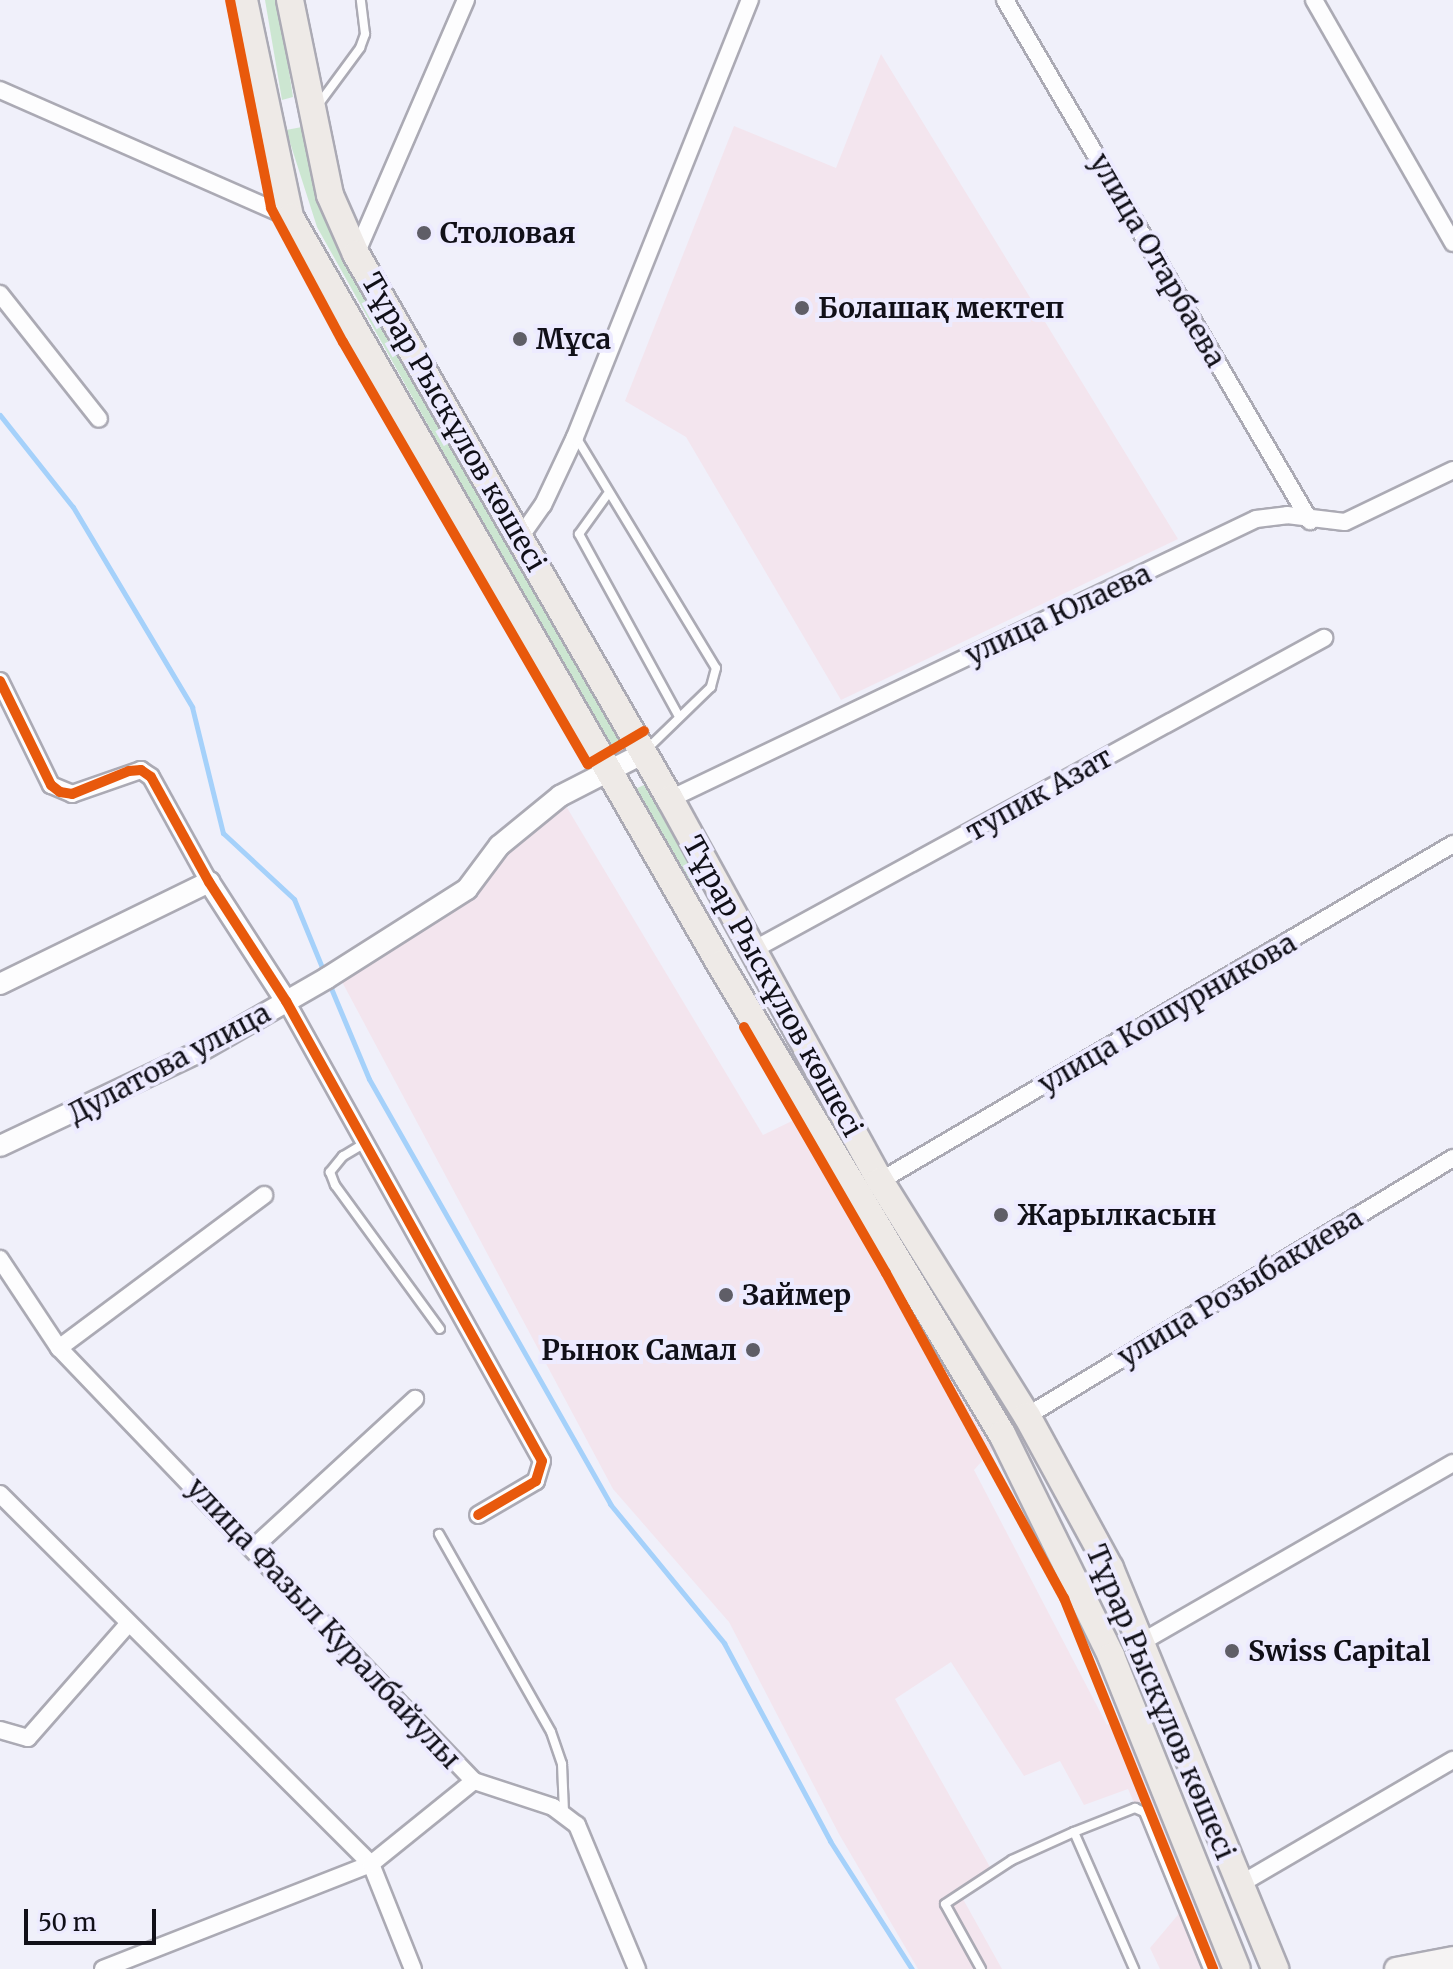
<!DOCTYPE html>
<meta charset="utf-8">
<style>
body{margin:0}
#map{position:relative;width:1453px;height:1969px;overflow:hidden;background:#f0f0fa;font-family:Merriweather,serif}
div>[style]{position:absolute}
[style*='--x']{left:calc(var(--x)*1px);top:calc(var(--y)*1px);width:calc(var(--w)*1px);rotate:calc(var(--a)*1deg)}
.commercial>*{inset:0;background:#f3e5ee}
.green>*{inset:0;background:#cce6d1}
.stream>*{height:5px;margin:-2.5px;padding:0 2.5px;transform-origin:2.5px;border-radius:2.5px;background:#a5d1fa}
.roads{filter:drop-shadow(2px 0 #abaab4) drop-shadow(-2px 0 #abaab4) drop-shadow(0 2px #abaab4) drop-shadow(0 -2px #abaab4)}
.service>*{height:8px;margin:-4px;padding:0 4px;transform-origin:4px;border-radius:4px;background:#fdfdfe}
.minor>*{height:16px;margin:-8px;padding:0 8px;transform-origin:8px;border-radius:8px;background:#fdfdfe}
.tertiary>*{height:20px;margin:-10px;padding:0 10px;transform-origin:10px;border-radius:10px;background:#fdfdfe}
.secondary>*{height:22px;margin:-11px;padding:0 11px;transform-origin:11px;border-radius:11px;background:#f5f3f3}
.primary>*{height:26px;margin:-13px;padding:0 13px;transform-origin:13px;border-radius:13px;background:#eeeae7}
.cycleway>*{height:10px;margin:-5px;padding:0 5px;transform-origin:5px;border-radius:5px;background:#e8590c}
.dots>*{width:22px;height:22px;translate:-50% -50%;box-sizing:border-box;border:4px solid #edebff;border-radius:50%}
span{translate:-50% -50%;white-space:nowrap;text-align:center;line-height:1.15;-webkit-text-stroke:8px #edebff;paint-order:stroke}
.poi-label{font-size:28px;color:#111018;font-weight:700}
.left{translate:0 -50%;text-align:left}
.right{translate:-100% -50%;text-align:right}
.street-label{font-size:28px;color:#111018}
.scale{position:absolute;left:24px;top:1909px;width:132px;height:36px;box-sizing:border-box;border:4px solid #111018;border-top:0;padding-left:10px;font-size:24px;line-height:28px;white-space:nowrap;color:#111018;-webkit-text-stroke:6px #edebff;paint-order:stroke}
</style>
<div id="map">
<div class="commercial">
<i style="clip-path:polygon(881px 54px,1178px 539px,841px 700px,686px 437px,625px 401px,734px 126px,836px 168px)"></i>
<i style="clip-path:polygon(563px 801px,763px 1135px,794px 1120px,993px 1449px,974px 1470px,1107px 1725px,1124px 1716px,1235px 1969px,1160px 1969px,1150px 1948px,1182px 1910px,1128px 1789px,1084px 1805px,1060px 1761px,1024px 1776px,951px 1662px,895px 1699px,990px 1867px,958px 1890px,1002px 1969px,918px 1969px,839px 1834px,729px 1622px,613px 1489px,340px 978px,477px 887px,516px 830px)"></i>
</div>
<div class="green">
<i style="clip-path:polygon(265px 0,278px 0,293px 97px,282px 100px)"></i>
<i style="clip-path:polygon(302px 127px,327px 221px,621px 743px,610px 750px,317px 227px,286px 130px)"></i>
<i style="clip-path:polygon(644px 785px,700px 881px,689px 887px,633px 790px)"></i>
</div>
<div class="stream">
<i style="--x:0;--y:415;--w:117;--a:51.6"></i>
<i style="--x:73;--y:507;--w:233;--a:59.2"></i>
<i style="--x:192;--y:707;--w:130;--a:76.2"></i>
<i style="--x:223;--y:833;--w:97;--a:42.9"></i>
<i style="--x:294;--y:899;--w:79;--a:67.7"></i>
<i style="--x:328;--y:981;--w:106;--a:67.3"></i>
<i style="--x:369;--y:1079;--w:489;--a:60.4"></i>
<i style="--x:610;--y:1504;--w:180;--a:50.6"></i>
<i style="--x:724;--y:1643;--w:225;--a:61.8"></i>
<i style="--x:830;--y:1841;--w:152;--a:57.4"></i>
</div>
<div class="roads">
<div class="service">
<i style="--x:318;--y:105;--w:71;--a:-53.6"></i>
<i style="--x:360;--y:48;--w:15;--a:-70"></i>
<i style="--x:365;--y:34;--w:34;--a:-97"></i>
<i style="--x:576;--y:437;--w:270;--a:58.8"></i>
<i style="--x:716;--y:668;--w:20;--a:105"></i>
<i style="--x:711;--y:687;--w:91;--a:135.9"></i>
<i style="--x:607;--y:495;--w:48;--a:125.7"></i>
<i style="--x:579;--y:534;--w:206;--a:61.3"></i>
<i style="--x:365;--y:1143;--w:26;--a:149"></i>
<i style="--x:343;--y:1156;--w:21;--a:129"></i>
<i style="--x:330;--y:1172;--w:14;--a:69"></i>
<i style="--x:335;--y:1185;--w:178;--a:53.9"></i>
<i style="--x:439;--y:1534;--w:227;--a:60.5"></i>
<i style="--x:551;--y:1732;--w:34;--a:71"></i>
<i style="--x:562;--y:1764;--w:48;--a:87.6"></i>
<i style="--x:1074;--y:1832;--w:66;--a:-21.5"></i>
<i style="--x:1135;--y:1808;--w:10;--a:24"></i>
<i style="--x:1144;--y:1812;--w:170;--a:67.8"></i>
<i style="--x:981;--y:1969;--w:74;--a:-119"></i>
<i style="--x:945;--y:1904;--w:80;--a:-33.3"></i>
<i style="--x:1012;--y:1860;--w:68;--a:-24.3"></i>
<i style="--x:1074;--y:1832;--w:150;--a:66.3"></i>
</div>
<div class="minor">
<i style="--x:1005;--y:0;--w:604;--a:59.65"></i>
<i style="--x:1314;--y:0;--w:280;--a:60.2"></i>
<i style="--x:0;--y:90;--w:317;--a:23.7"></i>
<i style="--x:356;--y:254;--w:277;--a:-66.6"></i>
<i style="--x:0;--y:294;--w:159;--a:51.6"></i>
<i style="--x:521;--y:536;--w:38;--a:-55"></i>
<i style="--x:543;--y:505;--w:75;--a:-64.8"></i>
<i style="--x:575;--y:437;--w:471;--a:-68.2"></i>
<i style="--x:0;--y:681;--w:116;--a:63.9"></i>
<i style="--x:51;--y:785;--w:23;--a:23"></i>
<i style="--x:72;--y:794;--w:73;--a:-19.2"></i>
<i style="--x:141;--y:770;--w:12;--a:35"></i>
<i style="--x:151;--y:777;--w:120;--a:61.1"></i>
<i style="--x:670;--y:799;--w:649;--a:-25.54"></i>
<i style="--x:1256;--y:519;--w:31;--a:-7"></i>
<i style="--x:1287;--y:515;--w:58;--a:6.9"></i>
<i style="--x:1345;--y:522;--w:120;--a:-25.7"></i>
<i style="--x:753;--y:950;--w:651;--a:-28.65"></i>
<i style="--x:286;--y:1001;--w:526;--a:60.9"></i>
<i style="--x:542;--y:1461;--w:21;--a:107"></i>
<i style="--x:536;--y:1481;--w:67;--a:149.6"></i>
<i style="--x:880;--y:1181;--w:665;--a:-30.46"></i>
<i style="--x:0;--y:1259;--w:107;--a:56.5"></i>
<i style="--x:59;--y:1348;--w:600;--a:46.22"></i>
<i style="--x:474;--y:1781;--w:83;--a:18.2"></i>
<i style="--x:553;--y:1807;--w:30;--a:37"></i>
<i style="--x:577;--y:1825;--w:156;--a:67.4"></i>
<i style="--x:59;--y:1348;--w:256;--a:-36.7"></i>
<i style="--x:1027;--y:1416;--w:498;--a:-31.2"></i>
<i style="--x:0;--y:1494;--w:524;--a:44.92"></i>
<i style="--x:371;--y:1864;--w:113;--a:68.2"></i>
<i style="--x:254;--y:1547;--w:219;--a:-42.6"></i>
<i style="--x:1140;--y:1643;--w:361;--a:-29.9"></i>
<i style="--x:0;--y:1730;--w:29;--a:16"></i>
<i style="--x:28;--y:1738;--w:152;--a:-48.7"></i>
<i style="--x:1237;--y:1886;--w:250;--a:-30.3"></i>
<i style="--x:103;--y:1969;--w:288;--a:-21.4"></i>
<i style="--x:371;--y:1864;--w:132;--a:-38.9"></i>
</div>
<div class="tertiary">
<i style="--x:0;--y:984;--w:233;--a:-26"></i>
<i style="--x:209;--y:882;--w:142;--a:57.1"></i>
<i style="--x:0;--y:1146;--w:216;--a:-25.3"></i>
<i style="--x:195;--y:1054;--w:152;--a:-29.9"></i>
<i style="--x:327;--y:978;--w:166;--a:-32.4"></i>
<i style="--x:467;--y:889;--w:54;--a:-53.3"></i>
<i style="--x:499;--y:846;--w:79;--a:-39.3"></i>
<i style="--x:560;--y:796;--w:94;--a:-27.1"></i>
</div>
<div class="secondary">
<i style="--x:1396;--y:1969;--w:58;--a:-10.9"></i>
</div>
<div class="primary">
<i style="--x:244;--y:0;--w:222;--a:78"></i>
<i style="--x:290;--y:217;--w:862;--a:60.07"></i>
<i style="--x:720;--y:964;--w:548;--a:59.04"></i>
<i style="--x:1002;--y:1434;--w:247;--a:63.8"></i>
<i style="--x:1111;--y:1656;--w:337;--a:68.1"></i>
<i style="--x:290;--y:0;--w:199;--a:78.4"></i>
<i style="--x:330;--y:195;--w:64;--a:66.2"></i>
<i style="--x:356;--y:254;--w:629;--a:60.05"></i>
<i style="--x:670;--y:799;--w:436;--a:61.2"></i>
<i style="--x:880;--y:1181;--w:277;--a:58"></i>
<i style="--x:1027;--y:1416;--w:173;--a:61.4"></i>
<i style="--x:1110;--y:1568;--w:434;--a:67.6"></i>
</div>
</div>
<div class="cycleway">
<i style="--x:230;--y:0;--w:212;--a:78.8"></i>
<i style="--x:271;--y:208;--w:152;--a:61.8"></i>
<i style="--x:343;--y:342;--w:488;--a:59.9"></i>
<i style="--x:588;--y:764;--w:65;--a:-30.5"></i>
<i style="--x:0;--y:681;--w:116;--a:63.9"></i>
<i style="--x:51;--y:785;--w:11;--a:38"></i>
<i style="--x:60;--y:792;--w:12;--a:9"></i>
<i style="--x:72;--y:794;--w:61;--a:-22"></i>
<i style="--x:129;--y:771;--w:12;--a:-5"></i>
<i style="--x:141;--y:770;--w:12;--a:35"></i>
<i style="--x:151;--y:777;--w:120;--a:61.1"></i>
<i style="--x:209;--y:882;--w:142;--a:57.1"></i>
<i style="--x:286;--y:1001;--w:526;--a:60.9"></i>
<i style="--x:542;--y:1461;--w:21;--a:107"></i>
<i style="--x:536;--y:1481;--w:67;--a:149.6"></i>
<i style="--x:744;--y:1027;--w:284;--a:60"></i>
<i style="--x:886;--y:1273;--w:371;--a:61.3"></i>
<i style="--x:1064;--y:1598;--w:400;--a:68.1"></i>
</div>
<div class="dots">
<i style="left:424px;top:233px;background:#5f5e67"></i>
<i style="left:802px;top:308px;background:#5f5e67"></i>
<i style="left:520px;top:339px;background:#5f5e67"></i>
<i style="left:1001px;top:1215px;background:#5f5e67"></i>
<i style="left:726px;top:1295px;background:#5f5e67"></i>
<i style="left:753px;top:1350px;background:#5f5e67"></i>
<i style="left:1232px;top:1651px;background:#5f5e67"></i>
</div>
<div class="poi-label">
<span class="left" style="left:440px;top:233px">Столовая</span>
<span class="left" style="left:818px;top:308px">Болашақ мектеп</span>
<span class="left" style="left:536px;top:339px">Мұса</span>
<span class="left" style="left:1017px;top:1215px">Жарылкасын</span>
<span class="left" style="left:742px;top:1295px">Займер</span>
<span class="right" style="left:737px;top:1350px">Рынок Самал</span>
<span class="left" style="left:1248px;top:1651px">Swiss Capital</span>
</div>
<div class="street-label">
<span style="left:1158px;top:260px;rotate:60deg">улица Отарбаева</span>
<span style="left:454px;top:422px;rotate:60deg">Тұрар Рыскұлов көшесі</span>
<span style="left:1058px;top:614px;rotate:-25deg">улица Юлаева</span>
<span style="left:1039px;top:794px;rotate:-29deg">тупик Азат</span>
<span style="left:773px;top:986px;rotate:61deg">Тұрар Рыскұлов көшесі</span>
<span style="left:1167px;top:1013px;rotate:-30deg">улица Кошурникова</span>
<span style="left:169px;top:1063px;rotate:-28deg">Дулатова улица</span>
<span style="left:1240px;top:1287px;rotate:-31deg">улица Розыбакиева</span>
<span style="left:324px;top:1623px;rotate:47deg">улица Фазыл Куралбайулы</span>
<span style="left:1161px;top:1702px;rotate:67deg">Тұрар Рыскұлов көшесі</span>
</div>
<div class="scale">50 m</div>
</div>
